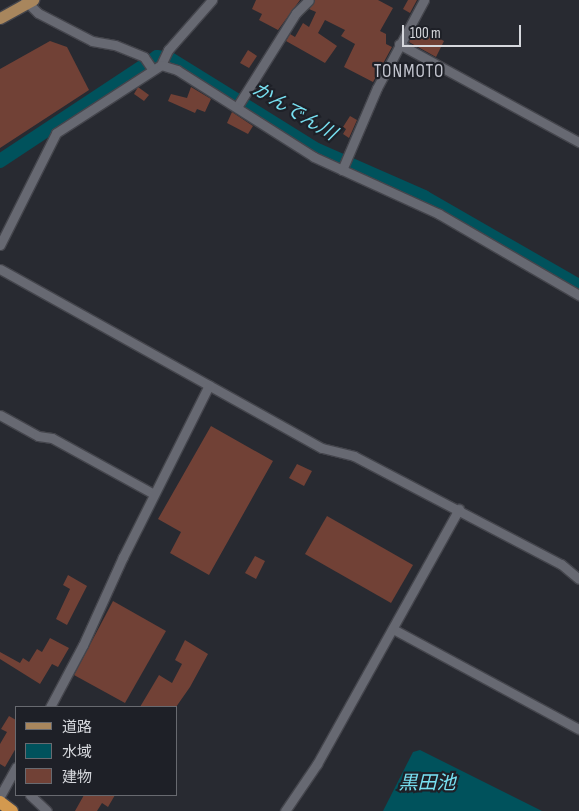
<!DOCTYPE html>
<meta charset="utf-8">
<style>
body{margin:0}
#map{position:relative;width:579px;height:811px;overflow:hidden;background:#282a31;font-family:"Sofia Sans Condensed","Noto Sans JP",sans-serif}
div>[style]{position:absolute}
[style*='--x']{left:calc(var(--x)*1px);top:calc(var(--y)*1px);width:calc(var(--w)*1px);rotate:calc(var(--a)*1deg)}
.water>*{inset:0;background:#00525c}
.river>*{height:14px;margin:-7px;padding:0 7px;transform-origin:7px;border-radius:7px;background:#00525c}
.building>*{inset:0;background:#714136}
.roads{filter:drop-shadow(1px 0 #44454c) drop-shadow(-1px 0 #44454c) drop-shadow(0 1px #44454c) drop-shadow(0 -1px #44454c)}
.minor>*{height:9px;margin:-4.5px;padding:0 4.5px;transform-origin:4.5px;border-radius:4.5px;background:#676972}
.major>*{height:11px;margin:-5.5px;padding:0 5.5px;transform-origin:5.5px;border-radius:5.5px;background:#a8865d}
.highway>*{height:12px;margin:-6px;padding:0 6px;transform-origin:6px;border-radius:6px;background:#d3994f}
span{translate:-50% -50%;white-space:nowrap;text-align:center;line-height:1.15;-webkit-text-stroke:4.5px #1e2027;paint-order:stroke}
.neighbourhood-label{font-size:19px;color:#c3c5cf;letter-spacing:1px}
.water-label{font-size:19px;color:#78e0f1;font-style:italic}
.legend{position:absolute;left:15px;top:706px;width:162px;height:90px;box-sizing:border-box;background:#1e2027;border:1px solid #686a70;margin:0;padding:6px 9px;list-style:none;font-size:15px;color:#d6d8dd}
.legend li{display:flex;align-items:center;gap:10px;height:25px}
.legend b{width:25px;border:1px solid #686a70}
.scale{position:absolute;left:402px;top:25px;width:119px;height:22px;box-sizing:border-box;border:2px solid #d6d8dd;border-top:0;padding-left:6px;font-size:15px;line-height:18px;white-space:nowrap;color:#d6d8dd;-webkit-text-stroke:4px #1e2027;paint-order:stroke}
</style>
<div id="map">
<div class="water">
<i style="clip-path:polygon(420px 750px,542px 811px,383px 811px,413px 752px)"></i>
</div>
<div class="river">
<i style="--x:0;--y:161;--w:188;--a:-33.5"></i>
<i style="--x:157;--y:57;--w:13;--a:9"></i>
<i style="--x:170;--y:59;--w:173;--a:31.8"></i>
<i style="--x:317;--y:150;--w:117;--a:23.7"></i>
<i style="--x:424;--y:197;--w:179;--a:29.9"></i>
</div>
<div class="building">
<i style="clip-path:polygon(256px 0,300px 0,278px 30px,259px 20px,262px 14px,252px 9px)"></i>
<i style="clip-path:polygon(315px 0,378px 0,393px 8px,380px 31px,386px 34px,386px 44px,392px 47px,373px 82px,344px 67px,355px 44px,341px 36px,345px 30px,325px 20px,318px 33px,337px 46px,325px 63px,286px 41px,290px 34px,295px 37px,303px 23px,309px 27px,316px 12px,309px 9px)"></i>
<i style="clip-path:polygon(408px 0,417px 0,410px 13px,403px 9px)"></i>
<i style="clip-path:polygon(417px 27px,444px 41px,436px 57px,409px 42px)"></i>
<i style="clip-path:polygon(50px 41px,67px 47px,89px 90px,0 148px,0 69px)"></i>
<i style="clip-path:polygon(248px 50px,257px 56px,249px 68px,240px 63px)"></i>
<i style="clip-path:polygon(138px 87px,149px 95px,144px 101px,134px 94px)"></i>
<i style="clip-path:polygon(191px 87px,211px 99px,205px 112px,197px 109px,195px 113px,168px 101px,171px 94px,187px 98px)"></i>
<i style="clip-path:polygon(232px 112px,253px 126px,248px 134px,227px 123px)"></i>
<i style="clip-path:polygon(350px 116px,357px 120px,349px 138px,343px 134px,346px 129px,343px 127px)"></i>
<i style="clip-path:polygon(211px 426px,273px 461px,209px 575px,170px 553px,181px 532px,158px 519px)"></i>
<i style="clip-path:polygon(297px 464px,312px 471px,304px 486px,289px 478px)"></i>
<i style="clip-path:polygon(327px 516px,413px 565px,391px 603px,305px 554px)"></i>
<i style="clip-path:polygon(255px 556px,265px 561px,256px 579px,245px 573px)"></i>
<i style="clip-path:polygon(68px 575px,87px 586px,67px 625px,56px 619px,70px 589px,63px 585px)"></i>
<i style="clip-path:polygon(113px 601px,166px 631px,125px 703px,74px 675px)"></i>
<i style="clip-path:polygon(50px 638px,69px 648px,58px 667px,52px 664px,40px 684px,0 659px,0 652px,20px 663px,23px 658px,29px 662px,37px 649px,42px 652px)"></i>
<i style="clip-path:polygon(185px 640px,208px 654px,190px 687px,176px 707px,140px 707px,159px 675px,172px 683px,182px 664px,175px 660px)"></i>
<i style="clip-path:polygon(9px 716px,16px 720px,16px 748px,5px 767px,0 764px,0 744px,7px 732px,1px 729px)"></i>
<i style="clip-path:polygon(84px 795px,115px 795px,108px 807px,102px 803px,97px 811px,75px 811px)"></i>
</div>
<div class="roads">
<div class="minor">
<i style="--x:25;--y:0;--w:18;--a:45"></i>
<i style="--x:38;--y:13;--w:61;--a:27.4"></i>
<i style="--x:92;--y:41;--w:23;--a:10"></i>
<i style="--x:115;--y:45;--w:31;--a:22"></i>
<i style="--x:144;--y:57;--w:14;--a:56"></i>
<i style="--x:399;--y:44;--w:205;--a:28.6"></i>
<i style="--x:161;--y:65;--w:17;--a:-65"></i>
<i style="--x:168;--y:50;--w:67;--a:-48.7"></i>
<i style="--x:237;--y:107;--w:111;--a:-57.9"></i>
<i style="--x:296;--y:13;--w:18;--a:-45"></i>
<i style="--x:342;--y:170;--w:89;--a:-66.9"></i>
<i style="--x:377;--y:88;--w:100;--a:-61.9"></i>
<i style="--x:0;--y:245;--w:125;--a:-63.4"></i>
<i style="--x:56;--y:133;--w:125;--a:-32.9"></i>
<i style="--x:161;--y:65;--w:17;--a:17"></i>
<i style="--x:177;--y:70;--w:162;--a:32.4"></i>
<i style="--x:314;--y:157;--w:137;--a:24.5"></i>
<i style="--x:439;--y:214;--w:162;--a:30.1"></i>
<i style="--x:0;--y:269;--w:368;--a:29.1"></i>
<i style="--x:322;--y:448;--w:33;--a:14"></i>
<i style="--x:354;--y:456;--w:233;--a:27.6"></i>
<i style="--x:561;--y:564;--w:23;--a:40"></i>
<i style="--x:0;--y:415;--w:43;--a:28.9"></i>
<i style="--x:38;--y:436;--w:14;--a:8"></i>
<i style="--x:52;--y:438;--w:116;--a:28.8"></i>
<i style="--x:393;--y:629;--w:211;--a:28.3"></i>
<i style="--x:50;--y:707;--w:70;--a:-62"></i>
<i style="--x:83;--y:645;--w:97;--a:-65.6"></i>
<i style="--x:123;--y:557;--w:192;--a:-63.4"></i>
<i style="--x:30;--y:795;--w:23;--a:43"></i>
<i style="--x:0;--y:796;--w:33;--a:-61"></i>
<i style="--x:285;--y:811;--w:57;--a:-55.8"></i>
<i style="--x:317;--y:764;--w:292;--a:-60.9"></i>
</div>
<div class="major">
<i style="--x:0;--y:18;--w:38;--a:-29"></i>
</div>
<div class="highway">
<i style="--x:0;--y:802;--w:15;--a:37"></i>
</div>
</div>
<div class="neighbourhood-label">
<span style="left:409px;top:72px">TONMOTO</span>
</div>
<div class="water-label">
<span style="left:294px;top:112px;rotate:31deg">かんでん川</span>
<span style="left:427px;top:784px">黒田池</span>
</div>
<ul class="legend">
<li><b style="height:6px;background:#a8865d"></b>道路</li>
<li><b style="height:14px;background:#00525c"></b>水域</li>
<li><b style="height:14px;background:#714136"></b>建物</li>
</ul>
<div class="scale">100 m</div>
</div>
